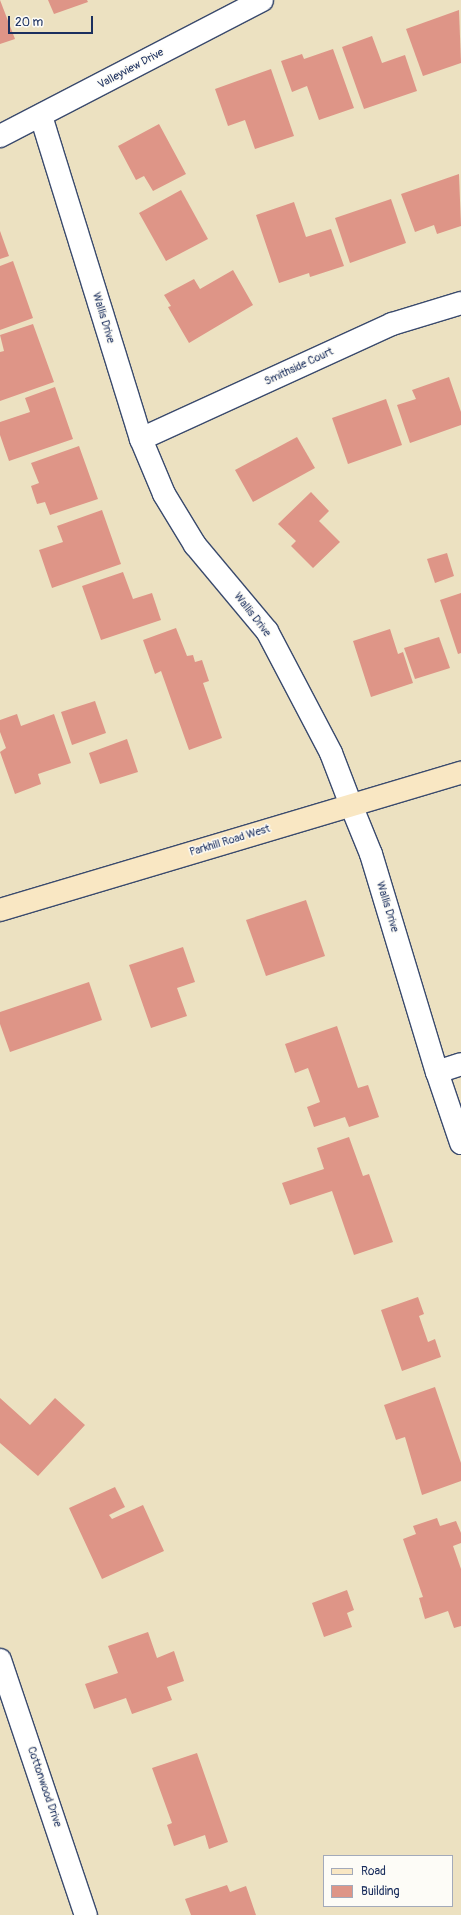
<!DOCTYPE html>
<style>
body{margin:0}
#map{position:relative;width:461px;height:1915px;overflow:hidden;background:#ece1c1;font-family:Pangolin,sans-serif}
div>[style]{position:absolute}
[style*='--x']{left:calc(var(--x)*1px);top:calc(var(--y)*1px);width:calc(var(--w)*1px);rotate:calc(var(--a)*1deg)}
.building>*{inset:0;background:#de9587}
.roads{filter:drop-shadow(1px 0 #3a4a6d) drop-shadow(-1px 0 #3a4a6d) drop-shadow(0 1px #3a4a6d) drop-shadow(0 -1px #3a4a6d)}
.minor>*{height:22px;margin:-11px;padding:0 11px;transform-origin:11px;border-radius:11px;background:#fff}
.tertiary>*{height:22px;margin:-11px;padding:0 11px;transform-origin:11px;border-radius:11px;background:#fff}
.secondary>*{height:22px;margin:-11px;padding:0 11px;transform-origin:11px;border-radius:11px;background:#f9e7c3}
span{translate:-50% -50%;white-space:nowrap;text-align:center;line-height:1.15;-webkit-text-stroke:3px #fdfcf7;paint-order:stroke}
.street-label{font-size:11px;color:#1b2f5e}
.legend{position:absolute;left:323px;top:1855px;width:130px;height:52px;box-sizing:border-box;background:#fdfcf7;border:1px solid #a3aaba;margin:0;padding:5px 7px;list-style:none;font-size:12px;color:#1b2f5e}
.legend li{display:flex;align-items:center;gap:8px;height:20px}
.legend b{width:20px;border:1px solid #a3aaba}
.scale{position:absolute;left:8px;top:16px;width:85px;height:18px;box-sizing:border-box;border:2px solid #1b2f5e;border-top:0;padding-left:5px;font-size:12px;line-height:14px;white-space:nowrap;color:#1b2f5e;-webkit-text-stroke:3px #fdfcf7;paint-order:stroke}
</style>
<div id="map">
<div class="building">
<i style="clip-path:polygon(0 0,15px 39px,0 44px)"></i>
<i style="clip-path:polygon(48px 0,87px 0,88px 2px,54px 14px)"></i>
<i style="clip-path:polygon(459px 10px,461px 63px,423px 76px,406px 29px)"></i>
<i style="clip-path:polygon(372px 36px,382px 63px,405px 55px,417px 91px,364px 109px,342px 47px)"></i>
<i style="clip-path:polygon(333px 49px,354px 108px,319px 120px,307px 86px,292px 92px,281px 61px,302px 54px,304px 59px)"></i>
<i style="clip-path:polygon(271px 69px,294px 136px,255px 149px,245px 120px,228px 126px,215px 89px)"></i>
<i style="clip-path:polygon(159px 124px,186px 174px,153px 191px,144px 176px,136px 180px,118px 146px)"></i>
<i style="clip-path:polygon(459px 174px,461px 226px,437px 234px,434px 225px,415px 232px,401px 194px)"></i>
<i style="clip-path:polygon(181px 190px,208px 239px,166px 261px,139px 213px)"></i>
<i style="clip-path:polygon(391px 199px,406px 243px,350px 263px,335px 218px)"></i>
<i style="clip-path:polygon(294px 202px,306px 237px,331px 229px,344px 266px,310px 277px,309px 273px,279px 283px,256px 215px)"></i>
<i style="clip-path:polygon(0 231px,9px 256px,0 259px)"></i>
<i style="clip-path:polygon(13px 261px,33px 318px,0 330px,0 266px)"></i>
<i style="clip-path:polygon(233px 270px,253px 305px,189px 343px,168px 307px,171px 306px,164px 295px,194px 279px,200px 289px)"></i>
<i style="clip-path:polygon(33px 324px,54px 382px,0 401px,0 352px,4px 351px,0 335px)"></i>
<i style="clip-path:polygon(449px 377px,461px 412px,461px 425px,410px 443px,397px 405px,416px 399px,412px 390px)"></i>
<i style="clip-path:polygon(55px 387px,73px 439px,9px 461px,0 435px,0 422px,30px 412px,25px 398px)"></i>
<i style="clip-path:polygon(386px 399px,402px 445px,348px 464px,332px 418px)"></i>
<i style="clip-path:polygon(297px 437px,315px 468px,253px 502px,235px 470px)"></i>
<i style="clip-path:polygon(79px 446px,98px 499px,50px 515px,45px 502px,37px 504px,31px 486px,39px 483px,31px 463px)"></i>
<i style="clip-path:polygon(311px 492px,329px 511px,319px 521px,340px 542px,313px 568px,291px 546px,296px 541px,278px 524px)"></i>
<i style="clip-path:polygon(102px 510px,121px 564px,52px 588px,39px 550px,63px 542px,57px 526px)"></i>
<i style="clip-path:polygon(447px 553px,454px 576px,435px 583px,427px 559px)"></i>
<i style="clip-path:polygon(123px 572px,133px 599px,152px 593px,161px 620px,101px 640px,82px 586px)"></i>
<i style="clip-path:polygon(461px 593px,461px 653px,458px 654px,440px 600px)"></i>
<i style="clip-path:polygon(176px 628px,187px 656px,193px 655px,195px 662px,202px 660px,209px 681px,203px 683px,222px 738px,189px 750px,161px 671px,155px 674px,143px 640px)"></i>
<i style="clip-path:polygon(390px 629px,398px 654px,403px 652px,413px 683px,371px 697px,353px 641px)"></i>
<i style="clip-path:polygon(439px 637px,450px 668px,415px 679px,404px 648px)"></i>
<i style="clip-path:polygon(95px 701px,106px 733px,72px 745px,61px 712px)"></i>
<i style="clip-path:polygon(17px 714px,21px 726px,54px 714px,71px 763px,38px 774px,41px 784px,15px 794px,0 752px,6px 748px,0 732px,0 720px)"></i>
<i style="clip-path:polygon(127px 739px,138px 772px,100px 784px,89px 753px)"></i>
<i style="clip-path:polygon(306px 900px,325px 956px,266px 976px,246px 920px)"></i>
<i style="clip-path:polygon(183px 947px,195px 982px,177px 988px,187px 1016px,151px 1028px,129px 965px)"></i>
<i style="clip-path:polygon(89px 982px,102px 1020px,10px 1052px,0 1024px,0 1012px)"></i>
<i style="clip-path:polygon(337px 1026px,358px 1088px,368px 1085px,379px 1117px,349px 1127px,345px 1117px,314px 1127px,307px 1107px,320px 1102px,308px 1068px,295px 1073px,285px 1044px)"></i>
<i style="clip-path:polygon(349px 1137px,363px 1176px,369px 1174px,393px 1242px,354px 1255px,332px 1191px,290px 1205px,282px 1183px,324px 1169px,317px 1148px)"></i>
<i style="clip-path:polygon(418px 1297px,424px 1314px,419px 1316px,428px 1342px,435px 1339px,441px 1357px,402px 1371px,381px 1310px)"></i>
<i style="clip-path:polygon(435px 1387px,461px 1463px,461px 1481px,422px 1495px,405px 1437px,396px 1440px,384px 1405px)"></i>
<i style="clip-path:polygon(0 1398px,30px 1425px,55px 1398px,85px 1425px,38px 1476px,0 1443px)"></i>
<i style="clip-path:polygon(115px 1487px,125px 1507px,109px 1515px,112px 1519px,143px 1505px,164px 1551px,102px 1579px,69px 1508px)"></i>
<i style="clip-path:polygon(437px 1518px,440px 1526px,456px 1521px,461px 1533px,461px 1543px,453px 1546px,461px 1569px,461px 1626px,454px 1628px,448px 1611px,425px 1619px,419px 1598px,423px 1597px,403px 1539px,416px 1534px,413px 1526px)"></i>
<i style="clip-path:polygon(347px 1590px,354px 1610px,347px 1613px,352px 1627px,324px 1637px,312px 1603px)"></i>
<i style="clip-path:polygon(148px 1632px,157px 1658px,174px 1651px,184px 1681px,167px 1687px,172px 1700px,132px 1714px,126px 1698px,94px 1709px,85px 1684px,118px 1673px,108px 1646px)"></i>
<i style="clip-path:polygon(197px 1753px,228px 1842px,209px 1849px,205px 1835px,174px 1846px,167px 1825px,172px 1823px,152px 1768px)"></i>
<i style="clip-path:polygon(227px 1885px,230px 1892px,246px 1886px,256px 1915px,191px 1915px,185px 1899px)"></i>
</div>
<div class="roads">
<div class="minor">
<i style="--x:41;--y:116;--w:338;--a:72.8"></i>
<i style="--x:141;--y:439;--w:60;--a:67.3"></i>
<i style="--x:164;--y:494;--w:60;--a:58.7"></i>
<i style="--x:195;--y:545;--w:112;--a:50.1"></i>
<i style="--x:267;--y:631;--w:138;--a:62.3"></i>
<i style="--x:331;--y:753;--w:56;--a:69"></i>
<i style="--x:0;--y:136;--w:295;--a:-27.4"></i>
<i style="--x:141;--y:439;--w:276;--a:-24.6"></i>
<i style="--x:392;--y:324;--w:72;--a:-16.9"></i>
<i style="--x:437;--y:1072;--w:25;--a:-18"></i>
<i style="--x:0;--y:1660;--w:269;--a:71.4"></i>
</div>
<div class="tertiary">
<i style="--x:351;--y:805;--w:53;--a:67.8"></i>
<i style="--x:371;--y:854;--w:228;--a:73.2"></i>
<i style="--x:437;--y:1072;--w:75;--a:71.3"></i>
</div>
<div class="secondary">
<i style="--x:0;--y:910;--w:481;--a:-16.6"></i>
</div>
</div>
<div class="street-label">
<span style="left:131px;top:69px;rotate:-28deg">Valleyview Drive</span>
<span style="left:103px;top:318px;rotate:73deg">Wallis Drive</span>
<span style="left:299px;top:367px;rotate:-25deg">Smithside Court</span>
<span style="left:252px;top:615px;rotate:52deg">Wallis Drive</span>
<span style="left:230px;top:841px;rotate:-17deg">Parkhill Road West</span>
<span style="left:387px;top:907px;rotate:73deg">Wallis Drive</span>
<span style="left:44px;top:1787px;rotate:71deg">Cottonwood Drive</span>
</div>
<ul class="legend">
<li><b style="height:5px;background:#f9e7c3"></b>Road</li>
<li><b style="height:11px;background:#de9587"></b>Building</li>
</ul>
<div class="scale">20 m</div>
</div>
